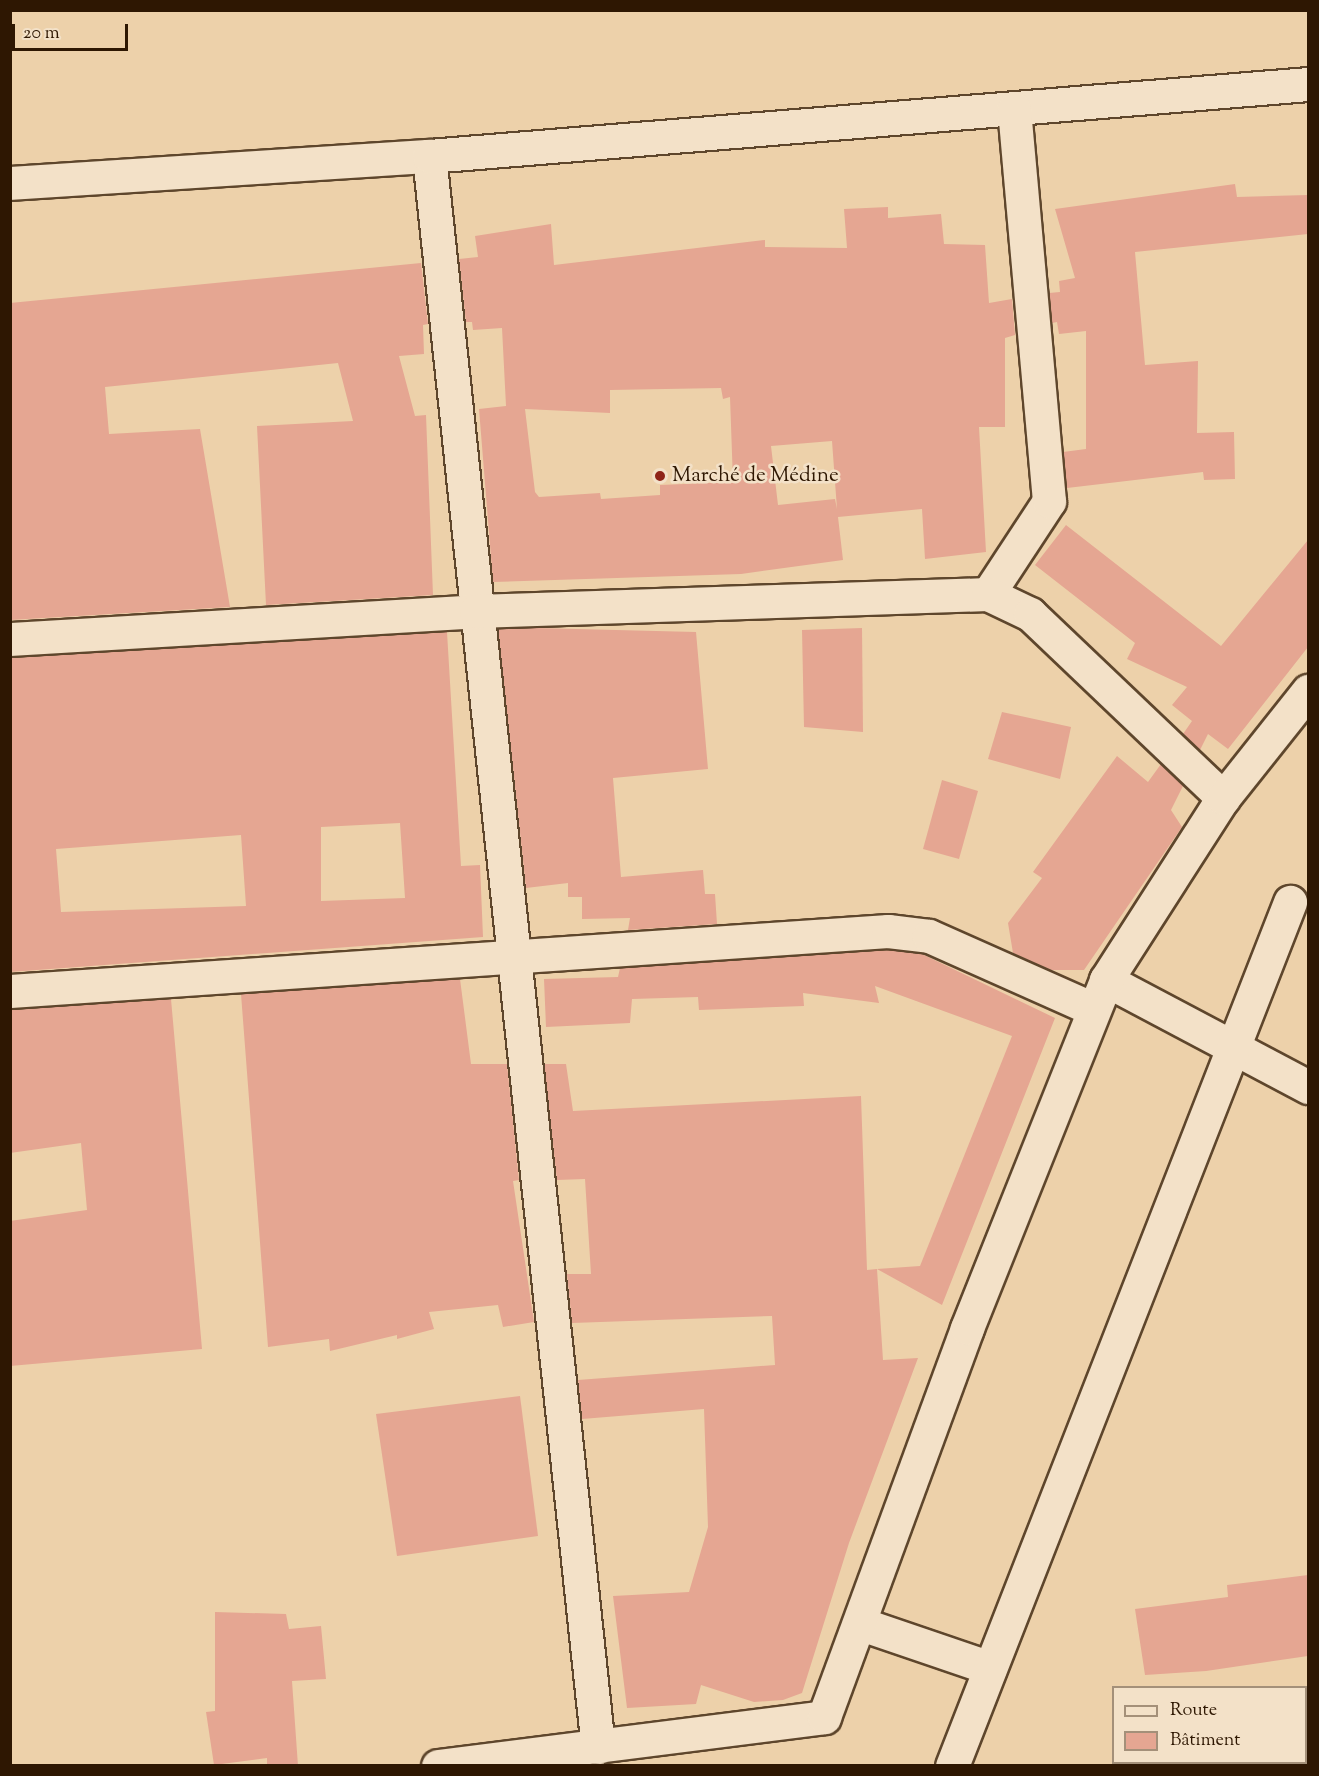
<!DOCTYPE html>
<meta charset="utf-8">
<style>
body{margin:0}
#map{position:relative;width:1319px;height:1776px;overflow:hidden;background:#edd1aa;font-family:"Sorts Mill Goudy",serif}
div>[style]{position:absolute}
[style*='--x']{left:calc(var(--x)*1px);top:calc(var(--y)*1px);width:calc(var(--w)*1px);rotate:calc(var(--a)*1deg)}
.building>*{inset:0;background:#e5a692}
.roads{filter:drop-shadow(2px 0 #5e462c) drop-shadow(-2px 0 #5e462c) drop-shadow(0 2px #5e462c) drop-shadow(0 -2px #5e462c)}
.minor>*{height:33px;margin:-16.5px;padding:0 16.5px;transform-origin:16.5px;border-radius:16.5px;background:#f3e1c8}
.dots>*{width:16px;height:16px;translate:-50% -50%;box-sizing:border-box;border:3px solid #f3e1c8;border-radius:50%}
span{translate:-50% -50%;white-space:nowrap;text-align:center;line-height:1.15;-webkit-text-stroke:5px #f3e1c8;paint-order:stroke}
.poi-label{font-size:21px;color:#2e1702}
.left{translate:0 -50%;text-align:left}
.frame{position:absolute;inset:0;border:12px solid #2e1702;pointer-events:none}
.legend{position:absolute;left:1112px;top:1686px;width:195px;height:78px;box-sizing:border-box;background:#f3e1c8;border:2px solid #a49079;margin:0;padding:8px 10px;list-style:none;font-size:18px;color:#2e1702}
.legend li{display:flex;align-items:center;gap:12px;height:30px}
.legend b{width:30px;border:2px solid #a49079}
.scale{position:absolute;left:12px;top:24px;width:116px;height:27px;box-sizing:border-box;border:3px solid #2e1702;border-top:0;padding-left:8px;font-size:18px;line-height:21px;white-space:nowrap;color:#2e1702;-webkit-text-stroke:4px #f3e1c8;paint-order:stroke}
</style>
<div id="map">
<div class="building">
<i style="clip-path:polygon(1235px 184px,1237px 197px,1308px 195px,1308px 234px,1135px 252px,1145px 365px,1198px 361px,1197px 433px,1234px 432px,1235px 479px,1204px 480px,1203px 472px,1067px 488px,1063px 452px,1086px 449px,1086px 331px,1059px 334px,1057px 322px,1052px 323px,1049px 293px,1060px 292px,1059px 281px,1075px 278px,1055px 209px)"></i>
<i style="clip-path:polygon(evenodd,888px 207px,888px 218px,941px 214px,944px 244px,985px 245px,989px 303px,1012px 299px,1015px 335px,1005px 338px,1005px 427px,979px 427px,986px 552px,925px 559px,922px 509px,838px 517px,843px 560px,741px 574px,493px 582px,479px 409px,506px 406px,502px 328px,473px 330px,472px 322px,466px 322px,459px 259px,478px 257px,475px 236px,551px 224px,554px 265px,765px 240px,765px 247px,847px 248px,844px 209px,888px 207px,721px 388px,723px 399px,730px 397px,733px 482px,660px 485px,660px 495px,601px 499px,600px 493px,539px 497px,535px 492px,525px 409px,610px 413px,610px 390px,721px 388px,888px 207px,832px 441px,837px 509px,835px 499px,778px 505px,771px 446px,832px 441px)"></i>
<i style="clip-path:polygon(421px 263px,428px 324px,423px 325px,424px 354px,399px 356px,415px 416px,426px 415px,433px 595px,266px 605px,257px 426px,353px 421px,338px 363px,105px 387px,109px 434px,200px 429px,230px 607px,10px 620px,10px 303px)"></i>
<i style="clip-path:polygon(1066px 525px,1221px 646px,1308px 540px,1308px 647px,1228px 749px,1208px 734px,1200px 750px,1183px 734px,1192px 721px,1172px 705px,1187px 687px,1127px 659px,1135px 643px,1035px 565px)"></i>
<i style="clip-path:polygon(536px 628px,696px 632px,708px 769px,613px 778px,621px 877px,703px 870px,705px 894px,715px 894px,717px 924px,628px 930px,630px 918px,582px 919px,582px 897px,568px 897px,568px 883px,526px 888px,498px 629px)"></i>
<i style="clip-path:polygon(862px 628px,863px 732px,804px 727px,802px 630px)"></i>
<i style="clip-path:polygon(evenodd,447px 632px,461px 866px,480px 865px,483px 937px,10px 972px,10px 658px,447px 632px,400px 823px,405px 898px,321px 901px,321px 827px,400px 823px,447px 632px,241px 835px,246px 906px,61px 912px,56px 849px,241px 835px)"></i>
<i style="clip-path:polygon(1002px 712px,1071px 727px,1060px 779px,988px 759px)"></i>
<i style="clip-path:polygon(1117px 756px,1148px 782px,1161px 764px,1183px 786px,1171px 810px,1182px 827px,1084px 970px,1050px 970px,1013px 953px,1008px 923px,1042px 878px,1033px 872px)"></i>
<i style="clip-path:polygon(942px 780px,978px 791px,959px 859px,923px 849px)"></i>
<i style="clip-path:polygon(888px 950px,922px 954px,1055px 1018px,942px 1305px,877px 1269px,920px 1266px,1012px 1036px,875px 986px,879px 1003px,803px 993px,804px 1006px,699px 1010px,698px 997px,632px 999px,630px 1023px,546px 1027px,544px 979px,618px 977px,620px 968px)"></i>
<i style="clip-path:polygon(460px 979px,471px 1064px,507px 1064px,519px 1180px,513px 1181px,534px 1322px,503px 1327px,498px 1305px,429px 1312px,434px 1329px,397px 1339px,397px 1335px,330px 1351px,329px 1339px,268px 1347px,241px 994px)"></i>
<i style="clip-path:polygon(171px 999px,202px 1349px,10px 1366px,10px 1221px,87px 1210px,81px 1143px,10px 1153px,10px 1010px)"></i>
<i style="clip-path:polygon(544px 1064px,566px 1064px,573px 1111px,861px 1096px,867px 1270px,877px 1269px,883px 1360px,918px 1358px,849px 1543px,802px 1693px,783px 1700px,754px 1702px,701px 1685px,696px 1704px,627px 1708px,613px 1596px,689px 1592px,708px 1527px,704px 1409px,582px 1419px,578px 1380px,775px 1365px,772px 1316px,572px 1323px,567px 1274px,591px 1274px,585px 1179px,557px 1180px)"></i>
<i style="clip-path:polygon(520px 1396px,538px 1536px,397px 1556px,376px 1414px)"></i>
<i style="clip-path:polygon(1308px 1575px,1308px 1656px,1206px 1671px,1145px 1675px,1135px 1609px,1228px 1597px,1227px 1585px)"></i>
<i style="clip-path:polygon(215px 1612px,286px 1614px,289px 1629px,321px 1626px,326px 1679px,292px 1681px,298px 1766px,267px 1766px,267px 1758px,214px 1765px,206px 1712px,215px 1711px)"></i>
</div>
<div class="roads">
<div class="minor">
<i style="--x:429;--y:156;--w:1600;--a:83.94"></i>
<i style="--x:10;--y:183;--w:420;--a:-3.7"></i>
<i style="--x:429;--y:156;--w:882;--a:-4.68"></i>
<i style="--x:988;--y:594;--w:111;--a:-56.7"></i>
<i style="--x:1049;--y:501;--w:394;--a:-95.1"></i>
<i style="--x:10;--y:639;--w:467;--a:-3.4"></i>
<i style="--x:476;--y:611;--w:512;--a:-1.9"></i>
<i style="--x:988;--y:594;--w:47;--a:25.5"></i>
<i style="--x:1030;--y:614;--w:267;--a:43.6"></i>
<i style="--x:1106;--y:980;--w:229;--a:27.9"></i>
<i style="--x:10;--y:991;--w:880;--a:-3.91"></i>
<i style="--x:888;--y:931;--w:41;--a:7"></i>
<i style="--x:929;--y:936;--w:180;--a:24"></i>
<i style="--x:861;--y:1624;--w:136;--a:18.8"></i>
<i style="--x:438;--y:1766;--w:389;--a:-7.2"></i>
<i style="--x:824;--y:1717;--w:414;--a:-69.8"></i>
<i style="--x:967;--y:1328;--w:375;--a:-68.2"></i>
<i style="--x:1106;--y:980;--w:216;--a:-57.3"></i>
<i style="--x:1223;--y:798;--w:137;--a:-51.5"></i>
<i style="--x:952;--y:1766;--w:928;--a:-68.63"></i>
</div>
</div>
<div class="dots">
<i style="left:660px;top:476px;background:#8f2418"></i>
</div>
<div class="poi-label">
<span class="left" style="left:672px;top:476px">Marché de Médine</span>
</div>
<div class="frame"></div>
<ul class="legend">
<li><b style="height:8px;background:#f3e1c8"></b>Route</li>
<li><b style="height:16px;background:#e5a692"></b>Bâtiment</li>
</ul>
<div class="scale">20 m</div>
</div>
